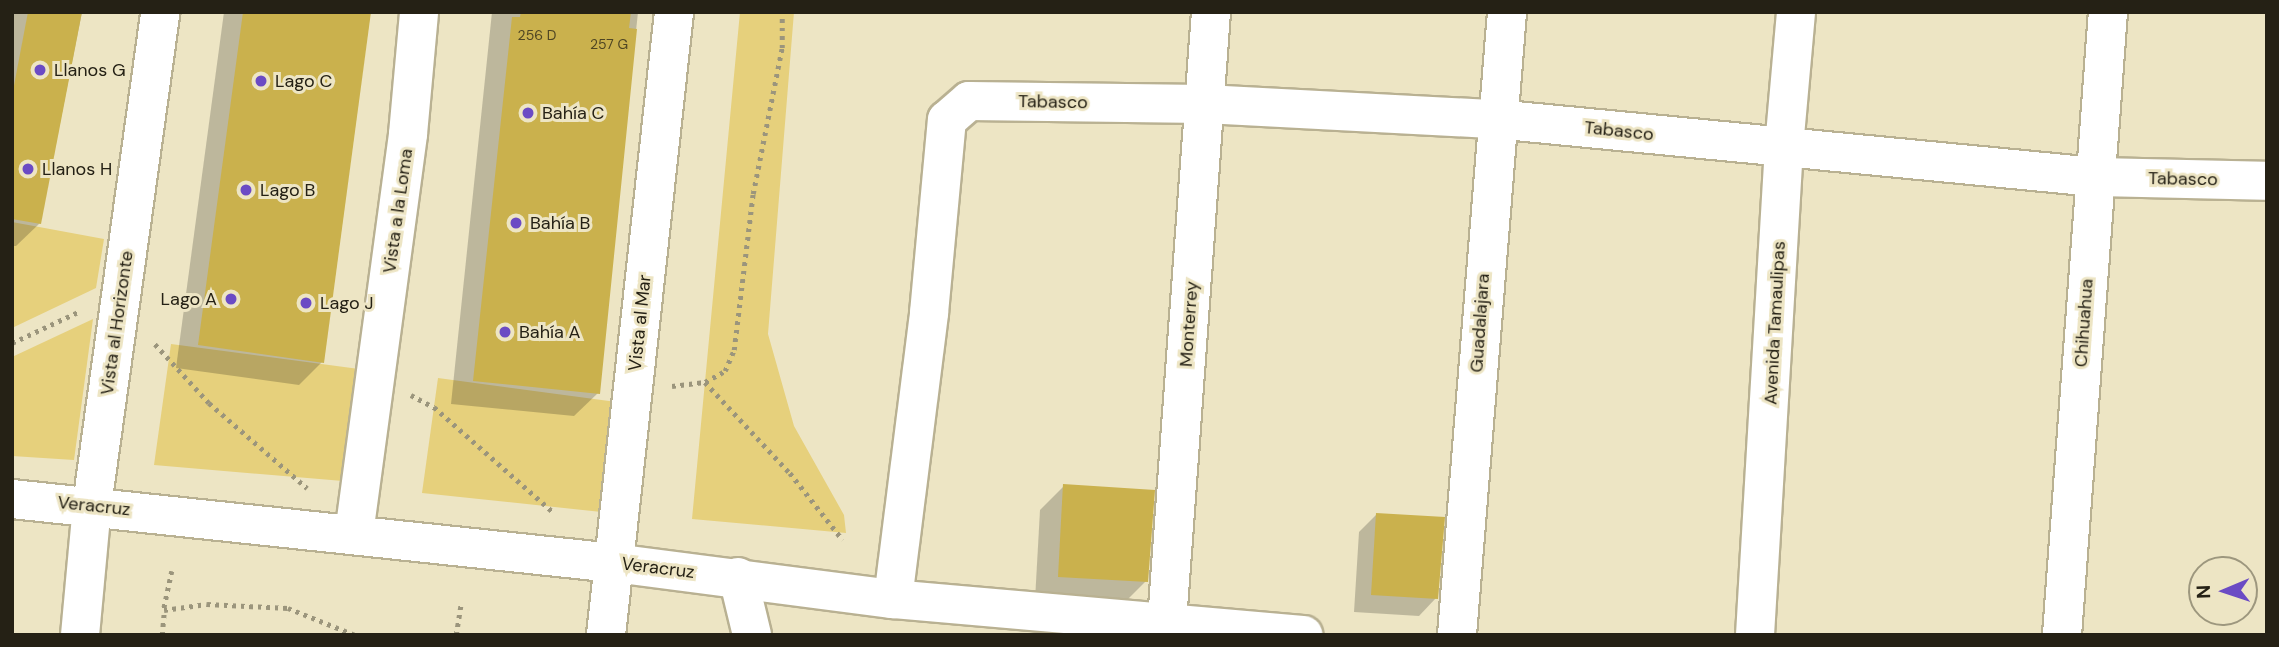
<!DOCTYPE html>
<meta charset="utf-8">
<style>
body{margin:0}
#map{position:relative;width:2279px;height:647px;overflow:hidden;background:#ede5c4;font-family:"DM Sans",sans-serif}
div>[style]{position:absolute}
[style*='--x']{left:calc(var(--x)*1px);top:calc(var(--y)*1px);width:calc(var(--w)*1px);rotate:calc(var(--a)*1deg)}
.green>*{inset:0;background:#e6d07c}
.shadow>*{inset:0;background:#0003}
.building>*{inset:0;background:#cab14d}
.path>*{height:4.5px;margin-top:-2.25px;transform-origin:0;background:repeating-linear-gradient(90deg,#9b957c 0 3.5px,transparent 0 8.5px)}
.roads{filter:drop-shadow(2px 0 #b9b192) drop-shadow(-2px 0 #b9b192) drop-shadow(0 2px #b9b192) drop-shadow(0 -2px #b9b192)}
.minor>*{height:38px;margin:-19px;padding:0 19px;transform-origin:19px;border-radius:19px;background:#fff}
.dots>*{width:19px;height:19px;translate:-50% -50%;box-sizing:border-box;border:4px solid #ede5c4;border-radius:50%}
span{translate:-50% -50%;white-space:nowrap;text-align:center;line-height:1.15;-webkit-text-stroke:6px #ede5c4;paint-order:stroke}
.number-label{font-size:14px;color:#4e4523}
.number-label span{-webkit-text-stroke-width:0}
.poi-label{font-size:18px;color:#252115}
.left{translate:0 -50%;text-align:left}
.right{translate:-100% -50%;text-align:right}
.street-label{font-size:18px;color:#252115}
.frame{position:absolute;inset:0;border:14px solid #252115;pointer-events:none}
.north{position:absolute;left:2188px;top:556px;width:70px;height:70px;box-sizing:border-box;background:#ede5c4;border:2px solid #9d977e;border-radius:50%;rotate:268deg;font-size:19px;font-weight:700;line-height:28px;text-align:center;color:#252115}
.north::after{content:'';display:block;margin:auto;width:24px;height:32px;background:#6b4bc4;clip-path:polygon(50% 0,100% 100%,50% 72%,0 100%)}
</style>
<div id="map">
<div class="green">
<i style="clip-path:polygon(740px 12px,794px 12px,768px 334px,794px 426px,844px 515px,846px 533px,692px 519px)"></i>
<i style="clip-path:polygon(12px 222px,104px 239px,96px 288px,12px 328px)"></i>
<i style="clip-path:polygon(93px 319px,74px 460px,12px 456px,12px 357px)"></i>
<i style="clip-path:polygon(171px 344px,359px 369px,343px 481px,154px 465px)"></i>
<i style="clip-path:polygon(438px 378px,624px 403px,611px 513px,422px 493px)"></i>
</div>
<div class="shadow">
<i style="clip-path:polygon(12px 12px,82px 12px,40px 223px,16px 246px,12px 246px)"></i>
<i style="clip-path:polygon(224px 12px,369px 12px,322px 362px,299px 385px,176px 368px)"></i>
<i style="clip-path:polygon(492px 12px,638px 12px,598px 393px,574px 416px,451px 404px)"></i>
<i style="clip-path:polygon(1064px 486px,1146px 581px,1123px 604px,1035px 600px,1040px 510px)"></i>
<i style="clip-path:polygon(1376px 515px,1436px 598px,1419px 616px,1354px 612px,1359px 532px)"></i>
</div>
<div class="building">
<i style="clip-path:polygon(28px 12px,82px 12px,41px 224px,12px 219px,12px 96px)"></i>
<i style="clip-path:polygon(243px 12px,371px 12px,324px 363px,198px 345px)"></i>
<i style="clip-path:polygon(521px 12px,631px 12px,629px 28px,637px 29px,600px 394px,473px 381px,512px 17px,520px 17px)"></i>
<i style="clip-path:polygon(1063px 484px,1155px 490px,1148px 582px,1058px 577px)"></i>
<i style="clip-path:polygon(1376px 513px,1445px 517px,1438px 599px,1371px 595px)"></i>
</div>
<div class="path">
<i style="--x:12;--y:343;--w:73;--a:-25.2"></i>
<i style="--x:155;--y:344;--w:80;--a:47.5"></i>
<i style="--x:209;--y:403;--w:130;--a:40.9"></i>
<i style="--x:705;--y:382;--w:125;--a:47"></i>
<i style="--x:790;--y:473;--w:85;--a:51.7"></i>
<i style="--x:672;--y:386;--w:33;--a:-7"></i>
<i style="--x:705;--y:382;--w:23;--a:-29"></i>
<i style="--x:725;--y:371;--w:23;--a:-67"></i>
<i style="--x:734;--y:350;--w:157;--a:-83.1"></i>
<i style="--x:753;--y:194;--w:149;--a:-78.8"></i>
<i style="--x:782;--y:48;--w:36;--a:-90"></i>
<i style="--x:411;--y:395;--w:26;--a:28"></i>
<i style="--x:434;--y:407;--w:159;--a:41.4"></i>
<i style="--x:172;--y:571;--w:40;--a:102"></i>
<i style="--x:164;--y:610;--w:43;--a:-7.9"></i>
<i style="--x:207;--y:604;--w:81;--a:2.8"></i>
<i style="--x:288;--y:608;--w:72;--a:21.9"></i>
<i style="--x:162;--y:635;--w:25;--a:-85"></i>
<i style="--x:456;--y:635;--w:30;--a:-81"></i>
</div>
<div class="roads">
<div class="minor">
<i style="--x:12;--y:499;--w:605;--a:6.07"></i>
<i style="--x:614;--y:563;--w:281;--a:7.4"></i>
<i style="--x:893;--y:599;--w:412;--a:5"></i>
<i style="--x:354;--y:534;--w:404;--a:-82.3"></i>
<i style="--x:408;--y:134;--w:122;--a:-84.8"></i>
<i style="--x:738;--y:577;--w:60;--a:76.4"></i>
<i style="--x:893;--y:599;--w:288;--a:-82.8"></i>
<i style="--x:929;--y:313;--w:194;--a:-84.7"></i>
<i style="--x:947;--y:120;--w:29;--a:-41"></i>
<i style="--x:969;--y:101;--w:236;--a:0.7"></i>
<i style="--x:1205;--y:104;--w:290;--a:3"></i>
<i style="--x:1495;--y:119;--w:603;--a:5.52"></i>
<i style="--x:2095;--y:177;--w:172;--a:1.3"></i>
<i style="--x:80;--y:635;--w:131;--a:-84.7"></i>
<i style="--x:92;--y:505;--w:498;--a:-82.1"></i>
<i style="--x:606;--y:635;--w:627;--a:-83.77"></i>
<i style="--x:1166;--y:635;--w:625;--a:-85.87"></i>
<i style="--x:1457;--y:635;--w:625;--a:-85.41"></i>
<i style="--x:1755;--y:635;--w:489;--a:-86.6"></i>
<i style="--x:1784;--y:147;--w:136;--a:-84.9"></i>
<i style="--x:2062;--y:635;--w:625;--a:-85.78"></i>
</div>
</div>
<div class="dots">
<i style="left:40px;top:70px;background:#6b4bc4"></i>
<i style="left:261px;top:81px;background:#6b4bc4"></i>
<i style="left:528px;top:113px;background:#6b4bc4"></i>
<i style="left:28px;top:169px;background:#6b4bc4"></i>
<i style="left:246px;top:190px;background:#6b4bc4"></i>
<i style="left:516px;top:223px;background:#6b4bc4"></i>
<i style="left:231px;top:299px;background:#6b4bc4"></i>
<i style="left:306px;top:303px;background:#6b4bc4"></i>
<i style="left:505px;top:332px;background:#6b4bc4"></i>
</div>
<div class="number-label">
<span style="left:537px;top:35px">256 D</span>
<span style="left:609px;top:44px">257 G</span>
</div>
<div class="poi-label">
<span class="left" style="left:54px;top:70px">Llanos G</span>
<span class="left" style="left:275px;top:81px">Lago C</span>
<span class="left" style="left:542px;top:113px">Bahía C</span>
<span class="left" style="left:42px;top:169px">Llanos H</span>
<span class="left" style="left:260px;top:190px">Lago B</span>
<span class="left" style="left:530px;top:223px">Bahía B</span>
<span class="right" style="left:217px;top:299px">Lago A</span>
<span class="left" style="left:320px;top:303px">Lago J</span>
<span class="left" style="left:519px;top:332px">Bahía A</span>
</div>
<div class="street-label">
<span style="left:1053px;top:102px;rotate:1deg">Tabasco</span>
<span style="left:1619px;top:131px;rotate:6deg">Tabasco</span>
<span style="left:2183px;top:179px;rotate:1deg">Tabasco</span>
<span style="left:398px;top:211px;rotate:-82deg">Vista a la Loma</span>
<span style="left:117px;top:323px;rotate:-82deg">Vista al Horizonte</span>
<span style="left:640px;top:323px;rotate:-84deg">Vista al Mar</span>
<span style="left:1480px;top:323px;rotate:-86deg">Guadalajara</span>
<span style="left:1775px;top:323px;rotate:-87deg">Avenida Tamaulipas</span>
<span style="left:2084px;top:323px;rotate:-86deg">Chihuahua</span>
<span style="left:1189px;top:324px;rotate:-86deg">Monterrey</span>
<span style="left:94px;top:506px;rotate:6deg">Veracruz</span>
<span style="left:658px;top:568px;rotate:7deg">Veracruz</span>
</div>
<div class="frame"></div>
<div class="north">N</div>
</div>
